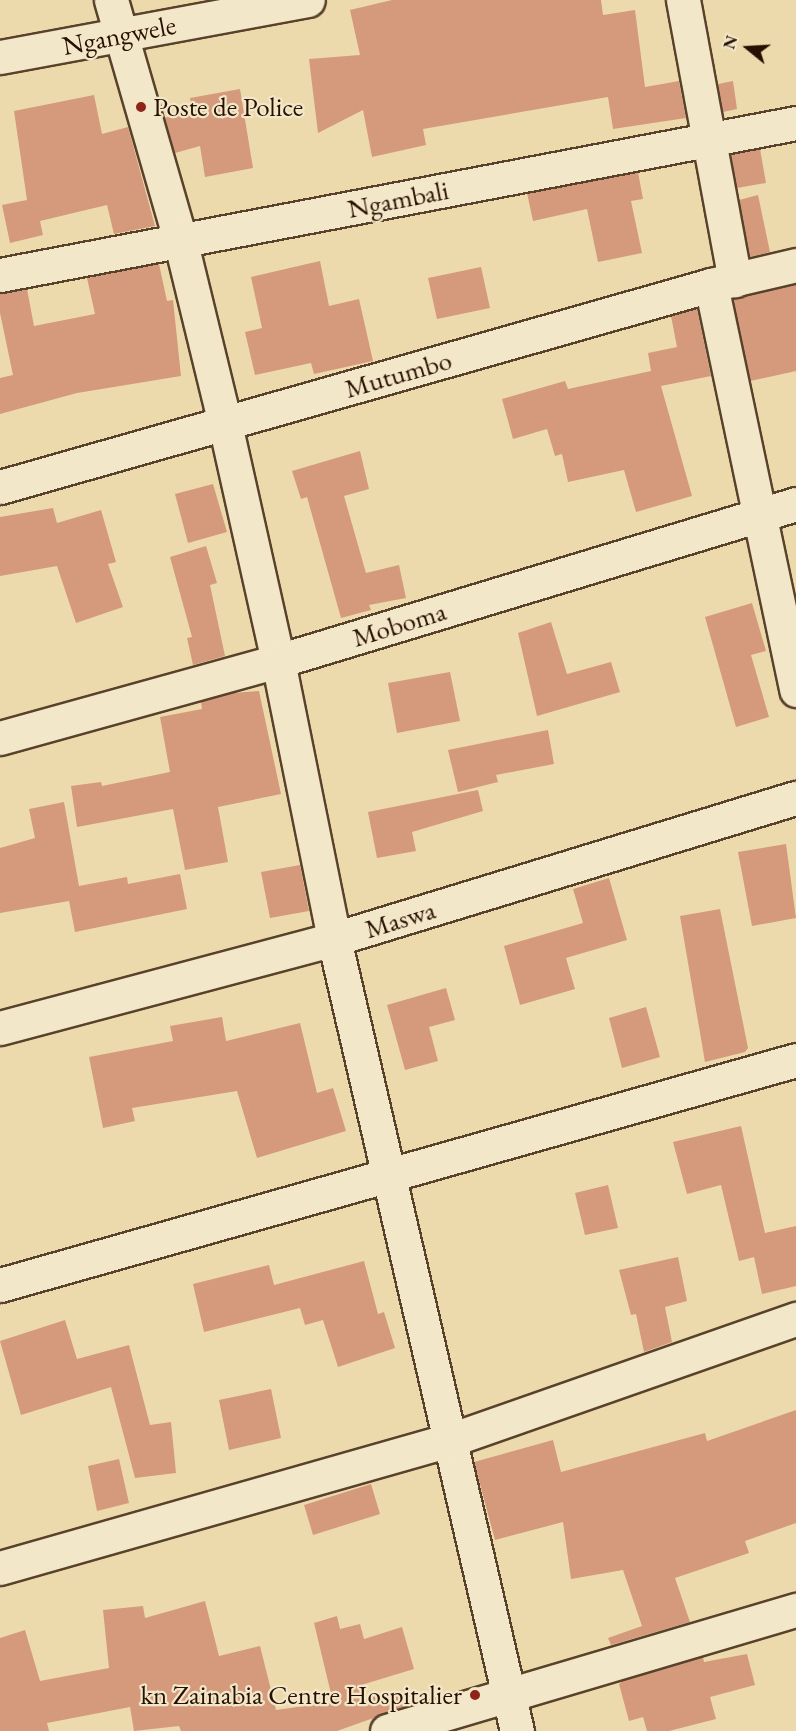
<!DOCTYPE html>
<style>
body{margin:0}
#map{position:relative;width:796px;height:1731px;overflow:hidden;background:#ecdaac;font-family:"EB Garamond",serif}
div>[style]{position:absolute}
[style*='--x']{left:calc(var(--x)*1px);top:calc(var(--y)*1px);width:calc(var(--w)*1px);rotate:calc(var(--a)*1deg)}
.building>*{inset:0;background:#d59a7c}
.roads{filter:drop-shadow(2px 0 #59422b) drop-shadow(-2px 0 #59422b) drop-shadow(0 2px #59422b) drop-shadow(0 -2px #59422b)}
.minor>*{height:33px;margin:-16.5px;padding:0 16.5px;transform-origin:16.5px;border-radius:16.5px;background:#f3e7c9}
.dots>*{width:16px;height:16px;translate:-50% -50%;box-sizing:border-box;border:3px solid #f3e7c9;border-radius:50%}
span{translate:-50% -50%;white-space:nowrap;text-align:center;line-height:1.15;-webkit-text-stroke:4.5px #f3e7c9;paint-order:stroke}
.street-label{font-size:27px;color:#281000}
.poi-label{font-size:27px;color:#281000}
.left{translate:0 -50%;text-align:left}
.right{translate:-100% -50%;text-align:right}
.north{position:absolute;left:718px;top:18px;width:60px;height:60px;-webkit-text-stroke:4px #f3e7c9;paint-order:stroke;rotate:288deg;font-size:16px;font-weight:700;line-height:24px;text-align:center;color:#281000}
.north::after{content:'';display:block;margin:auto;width:21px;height:27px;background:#281000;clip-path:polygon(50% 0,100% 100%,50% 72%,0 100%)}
</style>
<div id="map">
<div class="building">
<i style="clip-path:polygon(392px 0,601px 0,603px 15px,635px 10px,645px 87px,679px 81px,686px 118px,613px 129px,608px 97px,423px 129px,426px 145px,372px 157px,363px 110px,318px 133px,309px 59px,360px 55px,350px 10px)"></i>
<i style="clip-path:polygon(733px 81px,737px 109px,723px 112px,718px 84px)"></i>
<i style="clip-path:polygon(240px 89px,253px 168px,205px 177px,200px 146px,175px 153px,164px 118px,192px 110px,190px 98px)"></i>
<i style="clip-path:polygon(94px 95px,102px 134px,128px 127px,155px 226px,114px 234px,107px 205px,40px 221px,43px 235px,10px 243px,2px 205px,27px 200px,14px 111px)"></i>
<i style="clip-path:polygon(760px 149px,766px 183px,737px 188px,731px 155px)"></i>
<i style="clip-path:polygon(638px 172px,643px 199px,631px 201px,642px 253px,598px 262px,587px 209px,533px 221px,527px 193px)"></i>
<i style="clip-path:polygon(758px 195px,770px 252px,750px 257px,739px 200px)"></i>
<i style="clip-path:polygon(320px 261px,329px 306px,359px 299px,373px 361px,314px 374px,311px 363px,255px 375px,245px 332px,262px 328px,251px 277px)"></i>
<i style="clip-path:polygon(159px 264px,167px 301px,173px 300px,181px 376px,77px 393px,0 414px,0 378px,13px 375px,0 313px,0 293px,27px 289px,34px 326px,95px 314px,87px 278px)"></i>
<i style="clip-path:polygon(481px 267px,490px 308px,437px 319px,428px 278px)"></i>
<i style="clip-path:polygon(796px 284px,796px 371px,750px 381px,733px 299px)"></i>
<i style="clip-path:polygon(697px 309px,711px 376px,661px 386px,692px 496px,636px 512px,624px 470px,568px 482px,562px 454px,555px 456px,547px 429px,513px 439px,502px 399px,565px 381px,568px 389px,651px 371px,648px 353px,677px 347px,671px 316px)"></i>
<i style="clip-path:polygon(360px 451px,369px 489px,344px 496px,366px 573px,399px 565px,406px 598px,369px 605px,371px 610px,341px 618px,307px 497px,301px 499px,292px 471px)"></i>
<i style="clip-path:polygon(213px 484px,227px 532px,188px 543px,175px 494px)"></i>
<i style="clip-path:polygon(53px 508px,57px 523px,101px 510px,116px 562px,108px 564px,123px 607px,76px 623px,57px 566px,0 576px,0 517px)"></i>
<i style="clip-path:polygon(206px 546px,217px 583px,210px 585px,225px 656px,193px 665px,187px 638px,192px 637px,170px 557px)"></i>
<i style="clip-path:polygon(752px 603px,766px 651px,751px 655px,769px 717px,736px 727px,705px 617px)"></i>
<i style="clip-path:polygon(551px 622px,567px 674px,611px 662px,620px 692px,537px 716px,518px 633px)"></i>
<i style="clip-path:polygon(450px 672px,460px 721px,397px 733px,388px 683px)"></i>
<i style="clip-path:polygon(259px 691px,281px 794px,218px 807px,228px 862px,185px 870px,173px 809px,77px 827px,71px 786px,101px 782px,102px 786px,170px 772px,160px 717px,202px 709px,201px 702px,232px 693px)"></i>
<i style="clip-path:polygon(548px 730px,554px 764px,496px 775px,498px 782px,458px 792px,448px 750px)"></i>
<i style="clip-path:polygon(478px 790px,483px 811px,412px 832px,416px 851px,377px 858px,368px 812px)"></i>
<i style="clip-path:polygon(64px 802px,79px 886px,127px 877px,128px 884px,180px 874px,187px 909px,75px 932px,69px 901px,0 913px,0 848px,35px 838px,29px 809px)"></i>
<i style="clip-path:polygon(786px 844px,796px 918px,752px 926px,738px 852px)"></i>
<i style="clip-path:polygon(300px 865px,309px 911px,270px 918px,261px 872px)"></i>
<i style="clip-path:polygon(609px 878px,627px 940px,566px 958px,575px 989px,520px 1005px,504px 946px,583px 923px,573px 889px)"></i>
<i style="clip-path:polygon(720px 909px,748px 1048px,745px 1052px,705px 1062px,680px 916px)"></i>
<i style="clip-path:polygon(446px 988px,455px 1020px,429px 1027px,438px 1061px,405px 1070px,387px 1005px)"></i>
<i style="clip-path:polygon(646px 1007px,660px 1057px,622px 1068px,609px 1018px)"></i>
<i style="clip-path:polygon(222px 1017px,226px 1041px,300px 1023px,317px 1093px,333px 1088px,346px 1131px,257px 1158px,237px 1091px,132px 1108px,135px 1121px,103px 1128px,89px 1057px,173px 1041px,170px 1026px)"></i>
<i style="clip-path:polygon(741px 1126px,765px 1233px,796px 1226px,796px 1286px,762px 1294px,754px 1257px,739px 1261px,721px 1185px,687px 1194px,673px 1142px)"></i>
<i style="clip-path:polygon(608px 1185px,618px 1228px,585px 1235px,575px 1193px)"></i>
<i style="clip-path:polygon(678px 1257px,687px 1301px,665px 1307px,672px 1342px,644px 1352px,636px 1314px,631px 1315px,619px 1270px)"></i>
<i style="clip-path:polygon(364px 1261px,378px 1314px,384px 1312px,395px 1348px,338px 1367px,323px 1320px,305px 1325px,300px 1308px,204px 1332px,193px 1284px,269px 1265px,274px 1285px)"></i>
<i style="clip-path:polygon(65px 1320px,77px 1359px,129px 1345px,150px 1425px,171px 1422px,176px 1473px,135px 1478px,111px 1387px,21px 1415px,0 1341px)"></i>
<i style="clip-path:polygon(271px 1389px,281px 1438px,229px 1450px,219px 1400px)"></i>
<i style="clip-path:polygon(796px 1410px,796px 1523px,745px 1541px,749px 1553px,675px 1578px,690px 1622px,611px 1645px,608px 1638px,642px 1626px,623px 1570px,571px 1579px,563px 1522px,495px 1540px,474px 1462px,553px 1440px,561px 1472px,705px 1433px,707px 1441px)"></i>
<i style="clip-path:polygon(119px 1459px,129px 1503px,97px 1511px,88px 1466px)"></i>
<i style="clip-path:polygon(371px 1484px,380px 1514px,313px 1535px,304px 1505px)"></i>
<i style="clip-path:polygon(205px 1601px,219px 1656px,260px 1646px,276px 1710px,333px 1702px,314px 1623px,337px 1616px,340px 1629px,360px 1624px,364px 1639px,402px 1627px,414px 1669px,358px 1686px,362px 1698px,407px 1692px,410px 1705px,337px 1731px,181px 1731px,179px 1726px,134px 1731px,130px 1707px,47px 1723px,49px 1731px,0 1731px,0 1638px,25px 1630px,40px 1681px,109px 1668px,103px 1610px,143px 1606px,145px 1618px)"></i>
<i style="clip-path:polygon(747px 1654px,755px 1685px,710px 1697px,716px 1719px,669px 1731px,647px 1731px,643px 1717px,629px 1721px,619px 1684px,623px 1681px,703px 1657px,704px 1662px)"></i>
</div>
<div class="roads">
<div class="minor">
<i style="--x:111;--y:0;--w:249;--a:73.9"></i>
<i style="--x:180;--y:239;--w:190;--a:76.3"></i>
<i style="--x:225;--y:424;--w:243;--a:77.4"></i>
<i style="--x:278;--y:661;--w:284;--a:78.6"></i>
<i style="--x:334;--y:939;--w:813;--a:76.99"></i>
<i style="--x:683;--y:0;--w:285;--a:79.5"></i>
<i style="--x:0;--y:57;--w:313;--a:-10.5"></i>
<i style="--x:0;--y:275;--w:810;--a:-10.81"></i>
<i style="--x:711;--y:285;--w:414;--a:78.1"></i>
<i style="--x:0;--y:487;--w:739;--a:-15.86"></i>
<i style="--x:711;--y:285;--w:87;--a:-13.2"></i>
<i style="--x:0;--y:738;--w:288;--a:-15.5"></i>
<i style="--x:278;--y:661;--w:541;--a:-16.86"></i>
<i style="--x:0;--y:1028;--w:346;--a:-14.9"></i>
<i style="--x:334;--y:939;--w:483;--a:-17"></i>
<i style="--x:0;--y:1285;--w:827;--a:-15.78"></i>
<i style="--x:0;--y:1568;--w:468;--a:-15.9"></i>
<i style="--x:450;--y:1440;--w:367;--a:-19.3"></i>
<i style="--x:387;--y:1731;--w:427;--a:-16.5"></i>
</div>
</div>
<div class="dots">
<i style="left:141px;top:107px;background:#8f2418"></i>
<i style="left:475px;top:1695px;background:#8f2418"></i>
</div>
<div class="street-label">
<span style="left:119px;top:35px;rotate:-11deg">Ngangwele</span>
<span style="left:398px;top:199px;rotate:-11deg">Ngambali</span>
<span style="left:398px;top:374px;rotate:-16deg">Mutumbo</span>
<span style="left:399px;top:624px;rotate:-17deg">Moboma</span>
<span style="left:400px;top:919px;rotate:-17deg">Maswa</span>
</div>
<div class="poi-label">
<span class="left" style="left:153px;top:107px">Poste de Police</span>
<span class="right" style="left:462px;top:1695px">kn Zainabia Centre Hospitalier</span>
</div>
<div class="north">N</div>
</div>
